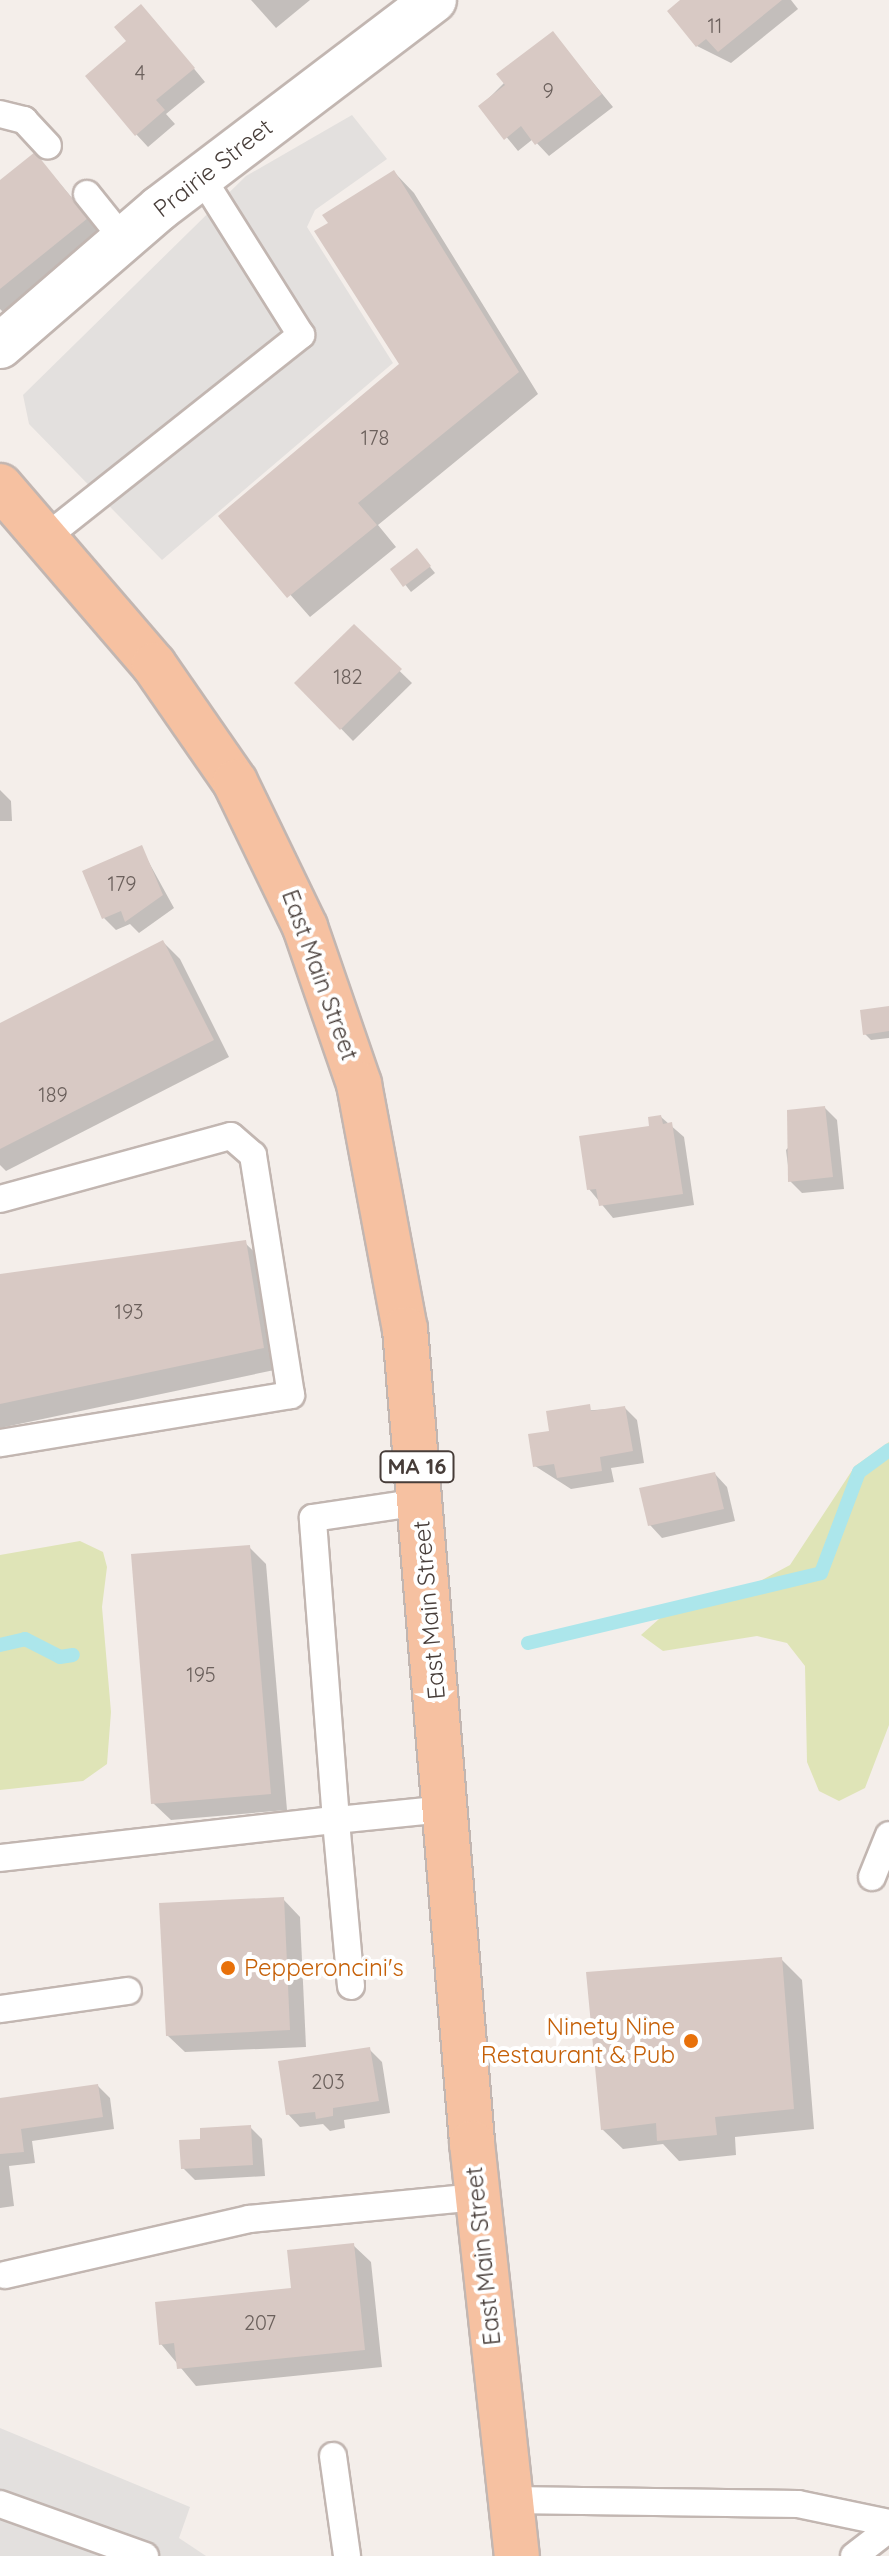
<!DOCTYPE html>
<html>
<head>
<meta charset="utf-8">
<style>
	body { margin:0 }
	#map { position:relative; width:889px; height:2556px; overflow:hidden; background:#f4eeea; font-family:Quicksand,sans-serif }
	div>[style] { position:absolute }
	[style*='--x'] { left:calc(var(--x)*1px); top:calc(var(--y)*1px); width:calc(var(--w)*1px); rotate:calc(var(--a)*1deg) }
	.green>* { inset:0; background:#dfe4b7 }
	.parking>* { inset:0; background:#e3e0de }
	.shadow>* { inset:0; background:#0003 }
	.stream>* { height:14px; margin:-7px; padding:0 7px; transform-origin:7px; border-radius:7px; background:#ace6eb }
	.building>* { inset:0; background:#d8c9c4 }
	.roads { filter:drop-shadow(2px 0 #c2b6b1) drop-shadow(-2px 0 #c2b6b1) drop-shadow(0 2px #c2b6b1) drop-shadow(0 -2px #c2b6b1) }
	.service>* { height:26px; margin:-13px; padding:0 13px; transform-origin:13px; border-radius:13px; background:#fff }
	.minor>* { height:44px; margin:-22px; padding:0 22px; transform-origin:22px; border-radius:22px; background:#fff }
	.primary>* { height:44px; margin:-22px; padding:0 22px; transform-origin:22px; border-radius:22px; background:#f6c1a1 }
	.dots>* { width:22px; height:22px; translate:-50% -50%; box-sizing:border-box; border:4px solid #fff; border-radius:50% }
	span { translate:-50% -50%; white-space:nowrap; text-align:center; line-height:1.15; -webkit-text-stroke:8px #fff; paint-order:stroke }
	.number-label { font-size:20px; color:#6b605c }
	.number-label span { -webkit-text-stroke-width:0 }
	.shield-label span { padding:2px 6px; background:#fff; border:2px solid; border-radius:6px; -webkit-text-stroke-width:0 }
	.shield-label { font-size:22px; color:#473d39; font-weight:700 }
	.street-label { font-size:24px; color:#473d39 }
	.food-label { font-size:24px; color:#c56008 }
	.left { translate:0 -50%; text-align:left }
	.right { translate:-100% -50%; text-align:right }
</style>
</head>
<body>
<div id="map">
	<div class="green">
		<div style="clip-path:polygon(889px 1442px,889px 1725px,865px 1788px,839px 1801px,819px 1791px,807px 1762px,805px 1666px,787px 1643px,757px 1636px,663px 1651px,641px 1635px,668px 1611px,749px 1587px,790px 1565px,855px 1466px)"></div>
		<div style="clip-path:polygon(80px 1541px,103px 1552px,107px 1567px,102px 1607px,111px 1712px,107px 1764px,83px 1781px,0 1790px,0 1555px)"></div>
	</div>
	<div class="parking">
		<div style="clip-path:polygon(352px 115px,387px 159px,315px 210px,307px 227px,393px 363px,162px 560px,29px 424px,23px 395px,246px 176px)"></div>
		<div style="clip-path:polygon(0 2428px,190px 2507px,179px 2538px,206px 2556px,0 2556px)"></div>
	</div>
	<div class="shadow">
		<div style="clip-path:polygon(251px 0,310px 0,276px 28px)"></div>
		<div style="clip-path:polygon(684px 0,791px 0,798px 9px,731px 63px,697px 46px)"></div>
		<div style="clip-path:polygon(153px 19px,205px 82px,166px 114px,175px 124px,148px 147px,136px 134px)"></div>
		<div style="clip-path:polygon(553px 34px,613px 107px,549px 156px,533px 139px,518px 151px,481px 106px)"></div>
		<div style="clip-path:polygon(35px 154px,104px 236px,6px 315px,0 309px,0 182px)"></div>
		<div style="clip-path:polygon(394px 172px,414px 193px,538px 394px,378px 525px,396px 547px,310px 617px,221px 516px,401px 365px)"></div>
		<div style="clip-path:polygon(422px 557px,435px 573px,411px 592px,393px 569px)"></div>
		<div style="clip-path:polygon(354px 627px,412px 683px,353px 741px,297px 683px)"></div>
		<div style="clip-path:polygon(0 790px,11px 801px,12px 821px,0 821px,0 854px)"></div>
		<div style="clip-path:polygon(141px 848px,174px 908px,139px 933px,130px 924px,116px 930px,104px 918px)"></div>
		<div style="clip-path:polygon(163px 942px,180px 959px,229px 1057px,6px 1171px,0 1165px,0 1025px)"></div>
		<div style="clip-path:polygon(889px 1008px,889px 1038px,871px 1040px,865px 1034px)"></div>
		<div style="clip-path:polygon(825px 1108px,837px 1120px,844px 1189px,802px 1193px,790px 1181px,786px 1150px)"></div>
		<div style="clip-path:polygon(661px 1117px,684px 1137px,694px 1205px,613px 1218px,589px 1189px)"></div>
		<div style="clip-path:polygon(245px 1243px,266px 1263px,284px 1368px,0 1428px,0 1278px)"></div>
		<div style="clip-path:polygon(625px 1408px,637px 1420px,644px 1463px,611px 1468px,614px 1482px,571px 1489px,535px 1466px,551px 1432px,548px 1413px)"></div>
		<div style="clip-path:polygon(715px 1474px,727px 1487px,735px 1521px,662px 1538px,650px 1525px)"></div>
		<div style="clip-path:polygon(249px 1547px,266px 1564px,287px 1810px,171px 1820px,153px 1803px)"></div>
		<div style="clip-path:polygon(283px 1899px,300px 1917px,306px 2047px,185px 2052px,167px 2035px)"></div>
		<div style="clip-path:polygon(781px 1959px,802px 1980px,814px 2129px,735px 2137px,736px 2155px,679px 2161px,663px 2144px,623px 2149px,602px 2129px)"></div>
		<div style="clip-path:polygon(369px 2049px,382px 2062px,390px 2113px,344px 2120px,345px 2128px,330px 2131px,323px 2124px,300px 2127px,288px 2114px)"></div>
		<div style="clip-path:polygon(98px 2086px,110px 2098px,114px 2129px,32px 2141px,35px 2163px,9px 2166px,14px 2206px,0 2208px,0 2100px)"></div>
		<div style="clip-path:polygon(250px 2127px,262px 2139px,265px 2176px,195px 2180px,183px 2168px,203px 2140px)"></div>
		<div style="clip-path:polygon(353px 2245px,371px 2262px,382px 2367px,196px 2386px,161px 2344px,293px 2290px)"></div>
	</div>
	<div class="stream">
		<div style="--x:528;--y:1643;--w:301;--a:-13.4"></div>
		<div style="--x:821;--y:1573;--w:108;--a:-69.4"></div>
		<div style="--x:859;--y:1472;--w:37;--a:-36"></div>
		<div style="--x:0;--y:1645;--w:26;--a:-13"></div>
		<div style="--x:25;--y:1639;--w:39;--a:27"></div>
		<div style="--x:60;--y:1657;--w:13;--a:-9"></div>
	</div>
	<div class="building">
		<div style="clip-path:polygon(680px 0,782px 0,718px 52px,706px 39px,696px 47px,667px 11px)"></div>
		<div style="clip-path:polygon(141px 4px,195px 68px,156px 100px,165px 110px,135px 136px,85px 76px,126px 41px,114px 27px)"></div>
		<div style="clip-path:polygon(553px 31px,602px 94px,535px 145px,521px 126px,504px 140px,478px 106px,505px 85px,496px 74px)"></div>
		<div style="clip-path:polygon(35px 152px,88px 218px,0 289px,0 180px)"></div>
		<div style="clip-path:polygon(394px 170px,519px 372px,358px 503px,377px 525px,287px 598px,218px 516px,399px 364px,314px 231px,328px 223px,322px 215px)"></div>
		<div style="clip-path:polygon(417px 548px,431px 566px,403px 587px,390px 569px)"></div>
		<div style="clip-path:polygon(354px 624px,402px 669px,340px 730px,294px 683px)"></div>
		<div style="clip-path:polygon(142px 845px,163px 895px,125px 922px,121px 911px,102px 919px,82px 871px)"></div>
		<div style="clip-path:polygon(163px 940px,214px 1040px,0 1149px,0 1023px)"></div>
		<div style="clip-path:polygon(889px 1006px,889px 1031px,863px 1035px,860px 1010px)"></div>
		<div style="clip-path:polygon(825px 1106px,833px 1177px,788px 1182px,787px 1110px)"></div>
		<div style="clip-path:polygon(661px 1115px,663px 1124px,672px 1122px,683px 1194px,599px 1206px,596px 1189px,587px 1190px,579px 1136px,649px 1126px,648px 1117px)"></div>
		<div style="clip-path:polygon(246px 1240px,264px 1348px,0 1404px,0 1274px)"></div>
		<div style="clip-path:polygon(590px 1404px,591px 1411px,625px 1406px,633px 1451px,600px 1457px,602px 1471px,557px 1478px,554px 1464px,533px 1467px,528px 1434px,549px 1431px,546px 1411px)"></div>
		<div style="clip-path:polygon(715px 1472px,724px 1509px,648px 1526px,639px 1488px)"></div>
		<div style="clip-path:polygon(250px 1545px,271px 1794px,151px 1804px,131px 1554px)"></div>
		<div style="clip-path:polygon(284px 1897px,290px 2030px,166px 2036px,159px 1903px)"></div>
		<div style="clip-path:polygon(782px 1957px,794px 2109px,715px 2117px,717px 2135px,657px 2141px,656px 2123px,601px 2130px,586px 1972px)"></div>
		<div style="clip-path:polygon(370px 2047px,379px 2101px,333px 2108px,333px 2116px,316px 2119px,315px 2112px,286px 2115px,278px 2061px)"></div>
		<div style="clip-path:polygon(98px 2084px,103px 2117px,21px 2129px,24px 2152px,0 2154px,0 2098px)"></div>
		<div style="clip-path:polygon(251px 2125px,253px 2165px,181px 2169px,179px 2140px,200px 2139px,200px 2128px)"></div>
		<div style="clip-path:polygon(354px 2243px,365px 2350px,177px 2369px,174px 2343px,159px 2345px,155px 2302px,291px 2288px,287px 2250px)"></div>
	</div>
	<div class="roads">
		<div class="service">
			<div style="--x:0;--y:114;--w:25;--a:14"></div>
			<div style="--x:24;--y:120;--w:35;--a:47"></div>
			<div style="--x:87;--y:194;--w:58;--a:51.3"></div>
			<div style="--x:45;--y:538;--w:327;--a:-38.4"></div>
			<div style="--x:301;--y:335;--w:188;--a:-122.2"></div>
			<div style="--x:0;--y:1199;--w:239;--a:-15.3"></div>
			<div style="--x:231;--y:1136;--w:29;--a:41"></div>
			<div style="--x:253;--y:1155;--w:243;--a:81"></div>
			<div style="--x:291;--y:1395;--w:295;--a:170.6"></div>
			<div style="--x:0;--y:1858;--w:338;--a:-6.5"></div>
			<div style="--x:336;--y:1820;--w:303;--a:-94.4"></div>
			<div style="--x:313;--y:1518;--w:108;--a:-8.5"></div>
			<div style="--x:872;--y:1877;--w:45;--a:-68"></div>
			<div style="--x:351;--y:1986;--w:167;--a:-95.2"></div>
			<div style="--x:336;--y:1820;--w:110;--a:-5.8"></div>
			<div style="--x:0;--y:2009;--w:129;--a:-8"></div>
			<div style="--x:5;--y:2275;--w:250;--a:-12.9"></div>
			<div style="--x:249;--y:2219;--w:229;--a:-5.5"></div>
			<div style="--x:333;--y:2456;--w:101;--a:82"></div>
			<div style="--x:511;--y:2500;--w:287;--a:0.8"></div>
			<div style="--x:798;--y:2504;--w:93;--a:11.8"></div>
			<div style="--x:0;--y:2504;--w:154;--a:19.7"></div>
			<div style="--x:854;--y:2556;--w:44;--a:-37.6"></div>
		</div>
		<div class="minor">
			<div style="--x:0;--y:346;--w:211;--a:-40.8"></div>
			<div style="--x:160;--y:208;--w:344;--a:-37.2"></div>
		</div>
		<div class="primary">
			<div style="--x:0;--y:486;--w:236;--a:49.3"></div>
			<div style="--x:154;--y:665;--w:142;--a:55.3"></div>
			<div style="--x:235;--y:782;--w:161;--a:64.2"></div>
			<div style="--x:305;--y:927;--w:166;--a:71"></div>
			<div style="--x:359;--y:1084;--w:249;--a:79.4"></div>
			<div style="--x:405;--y:1329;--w:817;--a:85.29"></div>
			<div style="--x:472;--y:2143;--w:415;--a:83.8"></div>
		</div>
	</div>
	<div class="dots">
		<div style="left:228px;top:1968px;background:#e8710a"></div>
		<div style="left:691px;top:2041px;background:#e8710a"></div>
	</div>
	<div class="number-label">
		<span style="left:715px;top:25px">11</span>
		<span style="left:140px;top:72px">4</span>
		<span style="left:548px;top:90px">9</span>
		<span style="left:375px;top:437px">178</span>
		<span style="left:348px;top:676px">182</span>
		<span style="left:122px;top:883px">179</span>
		<span style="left:53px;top:1094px">189</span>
		<span style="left:129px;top:1311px">193</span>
		<span style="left:201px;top:1674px">195</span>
		<span style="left:328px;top:2081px">203</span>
		<span style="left:260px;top:2322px">207</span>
	</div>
	<div class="shield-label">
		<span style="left:417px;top:1467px">MA 16</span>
	</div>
	<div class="street-label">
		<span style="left:213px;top:168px;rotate:-38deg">Prairie Street</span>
		<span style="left:320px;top:975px;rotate:70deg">East Main Street</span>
		<span style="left:429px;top:1610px;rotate:-95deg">East Main Street</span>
		<span style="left:483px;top:2256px;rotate:-96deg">East Main Street</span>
	</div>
	<div class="food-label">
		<span class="left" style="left:244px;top:1968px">Pepperoncini's</span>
		<span class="right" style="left:675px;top:2041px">Ninety Nine<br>Restaurant &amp; Pub</span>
	</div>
</div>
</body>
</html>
